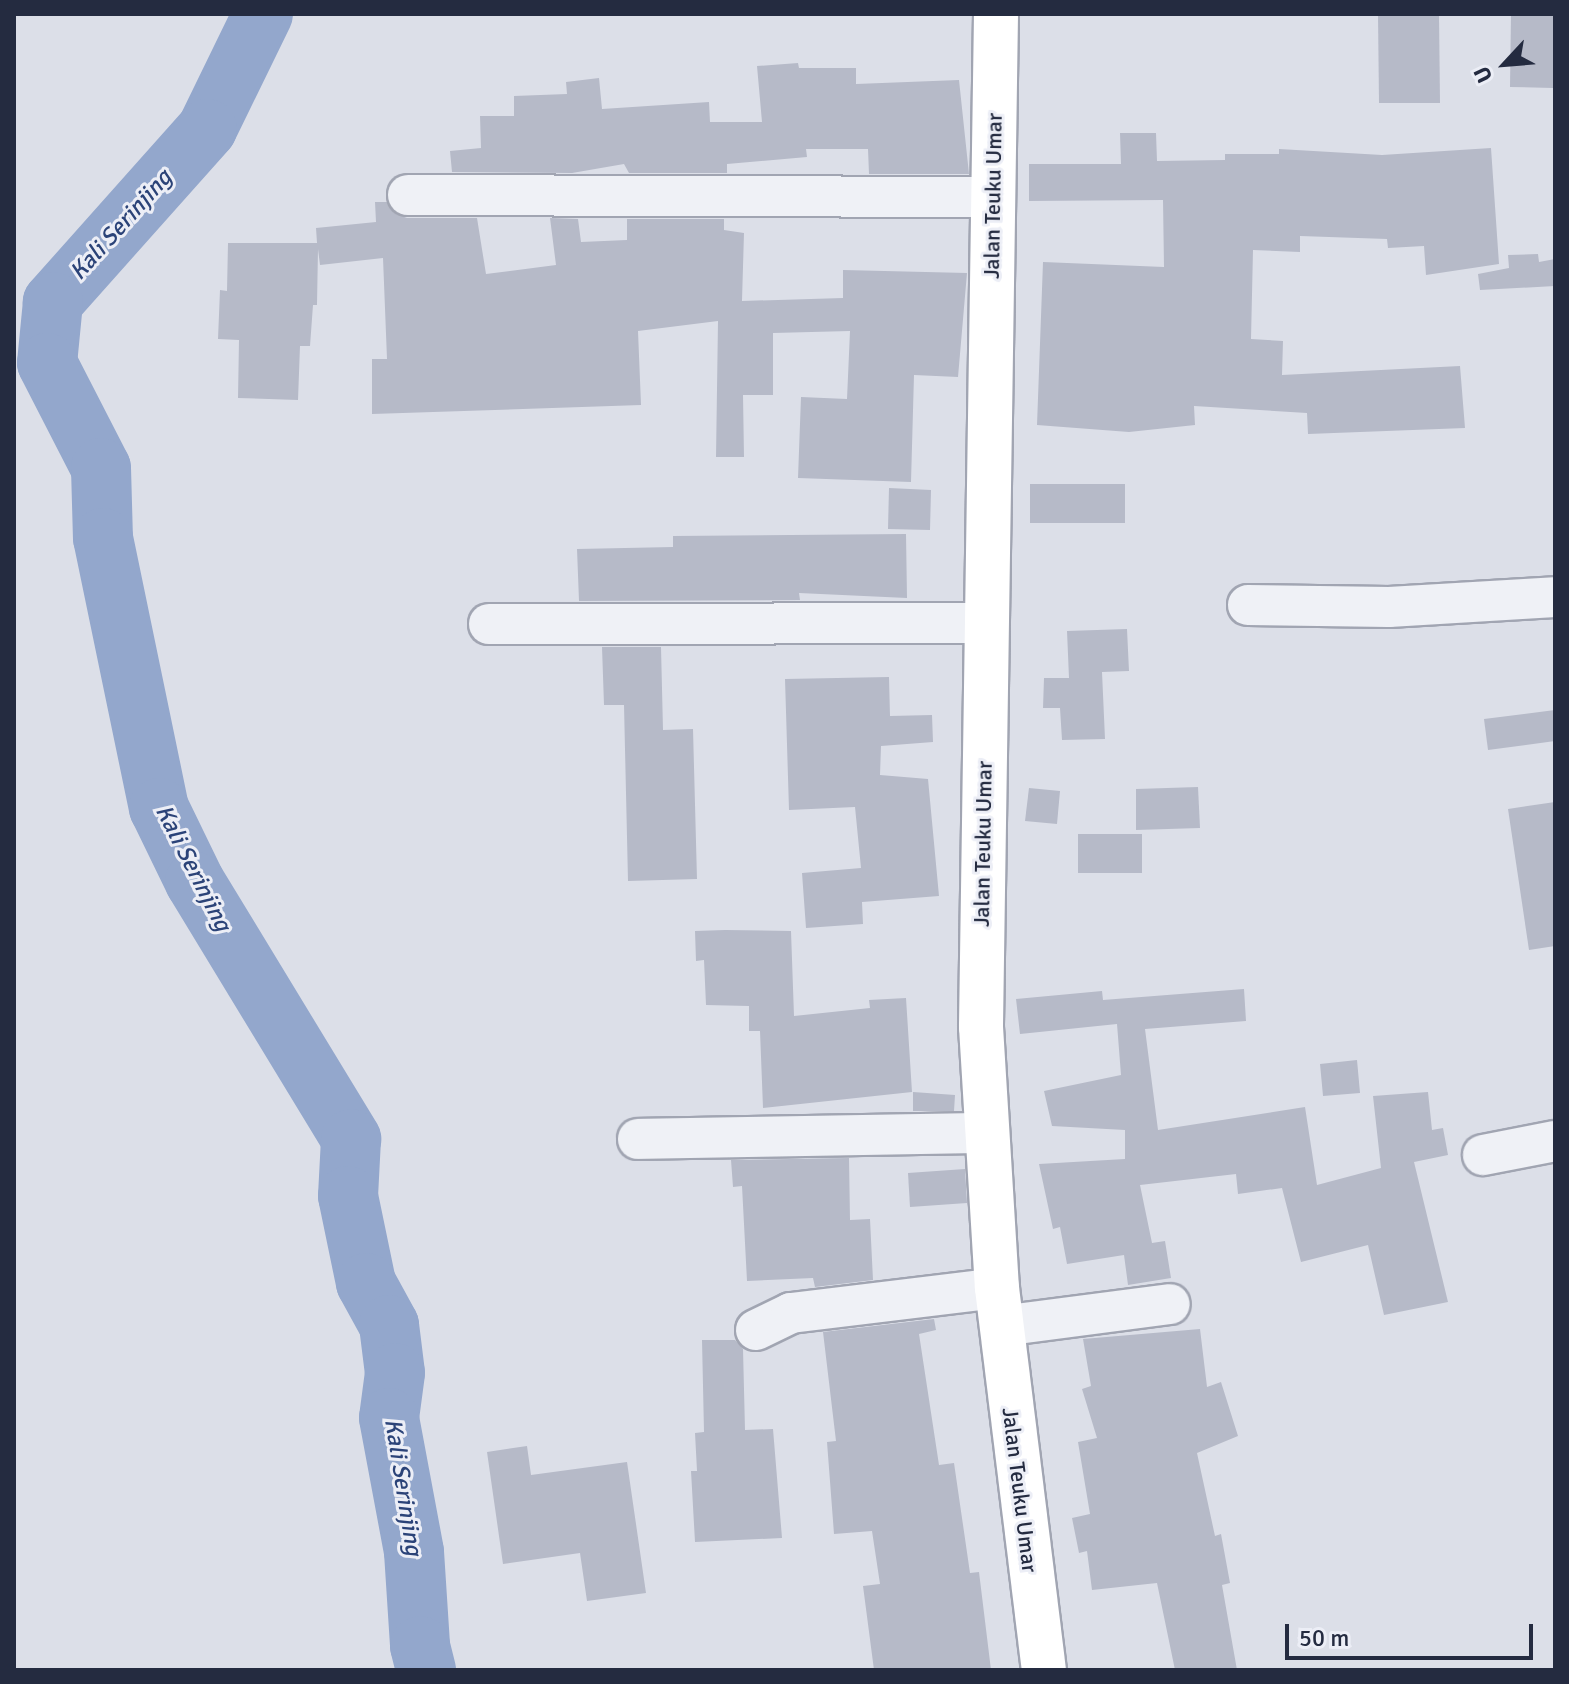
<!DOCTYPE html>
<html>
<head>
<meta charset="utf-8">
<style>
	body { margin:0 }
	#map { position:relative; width:1569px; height:1684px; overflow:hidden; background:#dcdfe8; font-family:Signika,sans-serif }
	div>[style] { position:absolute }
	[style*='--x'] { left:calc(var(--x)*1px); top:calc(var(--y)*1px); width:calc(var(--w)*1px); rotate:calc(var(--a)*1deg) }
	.river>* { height:60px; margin:-30px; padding:0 30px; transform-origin:30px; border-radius:30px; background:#93a7cc }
	.building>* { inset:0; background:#b6bac8 }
	.roads { filter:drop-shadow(2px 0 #a1a5b2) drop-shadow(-2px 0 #a1a5b2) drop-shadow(0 2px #a1a5b2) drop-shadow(0 -2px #a1a5b2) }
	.minor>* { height:40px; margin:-20px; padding:0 20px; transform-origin:20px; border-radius:20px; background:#eff1f6 }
	.secondary>* { height:44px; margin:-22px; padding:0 22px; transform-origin:22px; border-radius:22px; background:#fff }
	span { translate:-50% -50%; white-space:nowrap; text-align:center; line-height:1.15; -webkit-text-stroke:6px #eceef6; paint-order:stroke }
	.street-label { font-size:22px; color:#242b40 }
	.water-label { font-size:24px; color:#2b4378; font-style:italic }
	.frame { position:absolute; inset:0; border:16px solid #242b40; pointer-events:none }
	.north { position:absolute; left:1465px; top:24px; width:80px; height:80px; -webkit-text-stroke:6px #eceef6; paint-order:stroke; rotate:244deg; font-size:22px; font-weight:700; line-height:32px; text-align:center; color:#242b40 }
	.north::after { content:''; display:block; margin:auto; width:28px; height:36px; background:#242b40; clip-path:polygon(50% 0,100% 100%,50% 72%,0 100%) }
	.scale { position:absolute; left:1285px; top:1624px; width:248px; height:36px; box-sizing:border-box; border:4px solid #242b40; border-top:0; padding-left:10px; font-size:24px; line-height:28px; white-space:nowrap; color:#242b40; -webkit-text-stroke:6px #eceef6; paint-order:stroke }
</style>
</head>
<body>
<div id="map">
	<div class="river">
		<div style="--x:263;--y:14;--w:128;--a:116"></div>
		<div style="--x:207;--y:129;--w:232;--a:131.7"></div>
		<div style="--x:53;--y:302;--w:61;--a:95.6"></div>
		<div style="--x:47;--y:363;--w:118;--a:62.8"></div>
		<div style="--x:101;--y:468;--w:70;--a:88.4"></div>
		<div style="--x:103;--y:538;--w:276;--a:78.3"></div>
		<div style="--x:159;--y:808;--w:82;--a:64.1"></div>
		<div style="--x:195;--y:882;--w:301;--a:58.7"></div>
		<div style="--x:351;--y:1139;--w:57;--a:93"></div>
		<div style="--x:348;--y:1196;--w:89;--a:78.3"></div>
		<div style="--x:366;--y:1283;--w:48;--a:61.3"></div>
		<div style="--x:389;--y:1325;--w:48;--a:82.9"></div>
		<div style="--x:395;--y:1373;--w:45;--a:97.6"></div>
		<div style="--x:389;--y:1418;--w:136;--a:79.4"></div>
		<div style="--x:414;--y:1552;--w:94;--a:86.3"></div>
		<div style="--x:420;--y:1646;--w:25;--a:76"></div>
	</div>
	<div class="building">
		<div style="clip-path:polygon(1378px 14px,1439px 14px,1440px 103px,1379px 103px)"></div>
		<div style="clip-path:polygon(1511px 14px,1554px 14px,1553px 88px,1510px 87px)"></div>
		<div style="clip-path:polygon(798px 63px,799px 68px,856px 68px,856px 84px,959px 80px,969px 174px,869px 174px,868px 149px,806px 149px,807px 157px,727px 164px,727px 173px,629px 173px,624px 164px,572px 173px,452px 172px,450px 151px,481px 148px,480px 116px,514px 116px,514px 96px,567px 94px,566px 82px,599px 78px,602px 109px,709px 102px,710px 122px,762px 122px,757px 66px)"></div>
		<div style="clip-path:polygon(1120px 133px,1156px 133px,1157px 161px,1225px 160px,1225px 154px,1279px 154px,1279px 149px,1382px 155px,1491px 148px,1499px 264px,1426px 275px,1424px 246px,1388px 248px,1387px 239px,1300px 236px,1300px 252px,1253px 250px,1251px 339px,1283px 341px,1282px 375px,1460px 366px,1465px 428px,1308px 434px,1307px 413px,1194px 406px,1195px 425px,1129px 432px,1037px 425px,1043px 262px,1164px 267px,1163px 200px,1029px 201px,1029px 164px,1121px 164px)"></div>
		<div style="clip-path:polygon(375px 202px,387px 202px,396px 214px,407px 218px,477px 218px,486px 274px,556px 265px,550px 218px,578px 219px,581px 242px,627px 240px,627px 219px,724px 219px,724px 230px,744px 233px,742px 301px,843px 298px,843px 270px,967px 273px,958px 377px,914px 375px,911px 482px,798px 478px,801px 397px,847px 399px,850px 331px,773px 333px,773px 395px,743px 395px,744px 457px,716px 457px,718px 321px,638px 331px,641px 405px,372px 414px,372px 359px,387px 359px,383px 258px,320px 265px,318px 249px,317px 305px,313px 305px,310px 346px,300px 346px,298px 400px,238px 398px,239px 340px,218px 339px,220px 290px,227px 291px,228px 243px,317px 243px,316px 228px,376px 222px)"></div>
		<div style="clip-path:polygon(1538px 254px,1539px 262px,1555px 259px,1555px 286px,1480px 290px,1478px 274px,1509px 268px,1508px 255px)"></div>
		<div style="clip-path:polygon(1030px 484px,1125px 484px,1125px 523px,1030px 523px)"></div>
		<div style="clip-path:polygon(889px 488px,931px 490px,930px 530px,888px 529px)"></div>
		<div style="clip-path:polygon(906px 534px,907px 598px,799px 593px,800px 600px,579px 601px,577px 549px,673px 547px,673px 536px)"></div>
		<div style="clip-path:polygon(1127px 629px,1129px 671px,1102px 672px,1105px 739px,1062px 740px,1060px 708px,1043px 708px,1044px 678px,1069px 678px,1067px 631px)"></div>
		<div style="clip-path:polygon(602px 647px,661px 647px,663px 730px,693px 729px,697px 879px,628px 881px,624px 705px,604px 705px)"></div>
		<div style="clip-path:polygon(889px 677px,890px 716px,932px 715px,933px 742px,881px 746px,880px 775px,928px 779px,939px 896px,862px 902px,863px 924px,806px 928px,802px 873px,861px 868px,855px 807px,789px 810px,785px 679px)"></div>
		<div style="clip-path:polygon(1555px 710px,1555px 741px,1488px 750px,1484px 719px)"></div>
		<div style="clip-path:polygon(1198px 787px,1200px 828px,1136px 830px,1136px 789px)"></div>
		<div style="clip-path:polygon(1029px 788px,1060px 791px,1057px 824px,1025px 821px)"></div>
		<div style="clip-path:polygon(1555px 802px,1555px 946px,1529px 950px,1508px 809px)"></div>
		<div style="clip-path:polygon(1078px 834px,1142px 834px,1142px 873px,1078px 873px)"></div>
		<div style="clip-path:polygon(725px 930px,791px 931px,794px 1016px,870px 1008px,869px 1000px,906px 998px,912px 1092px,763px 1108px,760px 1031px,749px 1031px,749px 1006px,706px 1005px,704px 960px,696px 961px,695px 931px)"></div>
		<div style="clip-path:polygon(1244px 989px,1246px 1021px,1145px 1029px,1158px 1130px,1305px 1107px,1317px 1185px,1381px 1168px,1373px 1096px,1428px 1092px,1432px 1130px,1443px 1128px,1448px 1155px,1414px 1162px,1448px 1302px,1384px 1315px,1368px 1245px,1301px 1262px,1282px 1188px,1238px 1194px,1236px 1174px,1140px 1185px,1152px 1243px,1165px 1241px,1171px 1278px,1128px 1285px,1124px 1255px,1067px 1264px,1060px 1227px,1053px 1229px,1039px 1164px,1125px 1159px,1125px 1130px,1052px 1126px,1044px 1091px,1121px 1075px,1117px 1024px,1020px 1034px,1016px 999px,1102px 991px,1103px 1000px)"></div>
		<div style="clip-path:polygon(1357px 1060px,1360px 1093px,1323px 1096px,1320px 1064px)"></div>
		<div style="clip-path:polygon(913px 1092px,955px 1095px,954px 1111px,913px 1111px)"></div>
		<div style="clip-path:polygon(849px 1158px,850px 1220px,870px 1219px,873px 1280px,815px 1287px,813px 1278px,747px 1281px,742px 1186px,733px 1187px,731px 1160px)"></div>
		<div style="clip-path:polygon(965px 1169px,967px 1203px,910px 1207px,908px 1173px)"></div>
		<div style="clip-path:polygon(934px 1319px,936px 1330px,919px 1334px,939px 1465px,954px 1463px,970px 1573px,979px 1572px,991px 1670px,874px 1670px,863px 1586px,880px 1584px,872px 1531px,834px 1534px,827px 1442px,836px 1441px,823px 1332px)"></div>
		<div style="clip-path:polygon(1200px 1329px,1207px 1387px,1221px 1382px,1238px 1436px,1197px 1453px,1215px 1536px,1221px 1534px,1230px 1583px,1222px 1585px,1237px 1670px,1175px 1670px,1157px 1583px,1092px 1590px,1087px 1551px,1079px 1553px,1072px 1518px,1090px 1514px,1078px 1442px,1097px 1438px,1082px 1389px,1091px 1386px,1083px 1339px)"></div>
		<div style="clip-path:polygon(702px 1340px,735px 1340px,743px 1349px,745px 1430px,773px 1429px,782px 1538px,695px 1542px,691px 1471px,697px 1471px,695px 1433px,704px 1432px)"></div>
		<div style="clip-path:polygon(527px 1446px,531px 1475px,627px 1462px,646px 1593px,587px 1601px,580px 1553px,503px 1564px,487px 1452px)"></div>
	</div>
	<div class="roads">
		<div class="minor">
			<div style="--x:408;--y:195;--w:585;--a:0.2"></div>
			<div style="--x:1248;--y:605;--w:141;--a:0.8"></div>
			<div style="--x:1389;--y:607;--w:166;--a:-3.4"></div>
			<div style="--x:489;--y:624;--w:497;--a:-0.1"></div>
			<div style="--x:638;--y:1139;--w:349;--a:-1"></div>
			<div style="--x:1483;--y:1155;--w:73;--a:-11"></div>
			<div style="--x:1001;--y:1326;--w:170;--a:-7.4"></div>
			<div style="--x:756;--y:1330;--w:39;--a:-26"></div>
			<div style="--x:791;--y:1313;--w:208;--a:-6.9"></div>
		</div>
		<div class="secondary">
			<div style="--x:996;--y:14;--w:1013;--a:90.85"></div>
			<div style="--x:981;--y:1027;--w:261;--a:86.5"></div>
			<div style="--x:997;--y:1288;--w:385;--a:83"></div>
		</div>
	</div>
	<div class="street-label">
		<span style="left:993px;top:196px;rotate:-89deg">Jalan Teuku Umar</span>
		<span style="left:983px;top:844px;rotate:-89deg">Jalan Teuku Umar</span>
		<span style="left:1020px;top:1490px;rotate:83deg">Jalan Teuku Umar</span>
	</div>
	<div class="water-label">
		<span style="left:121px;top:225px;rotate:-48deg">Kali Serinjing</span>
		<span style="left:193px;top:868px;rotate:63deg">Kali Serinjing</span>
		<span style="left:403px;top:1487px;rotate:81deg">Kali Serinjing</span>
	</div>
	<div class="frame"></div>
	<div class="north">U</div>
	<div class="scale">50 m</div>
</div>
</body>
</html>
